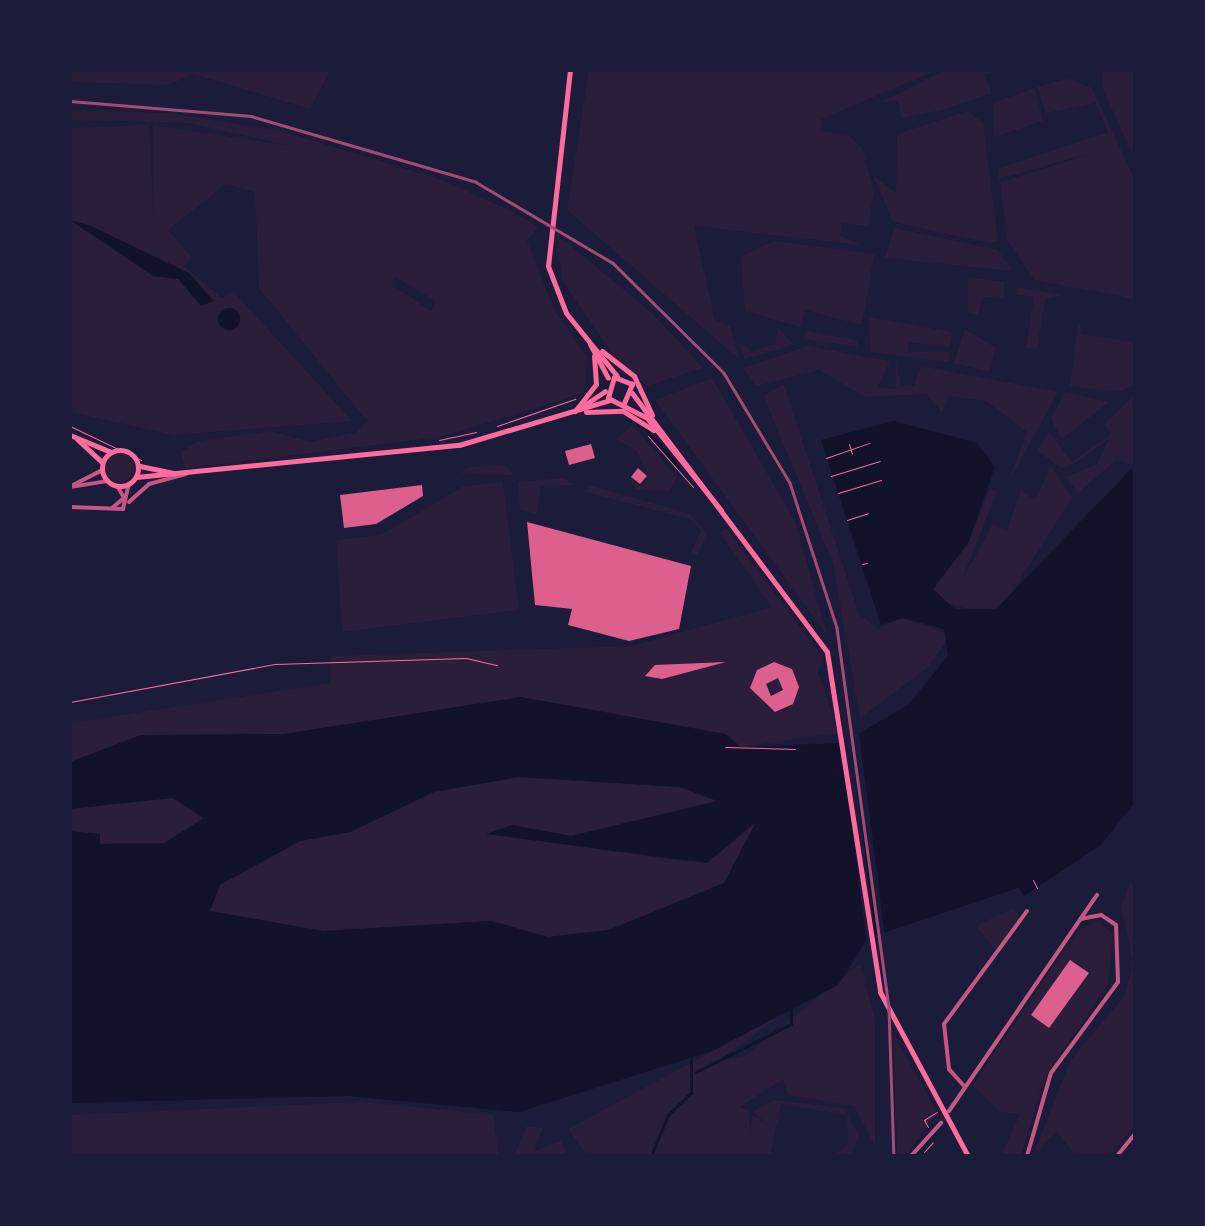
<!DOCTYPE html>
<html>
<head>
<meta charset="utf-8">
<style>
	body { margin:0 }
	#map { position:relative; width:1205px; height:1226px; overflow:hidden; background:#1b1b3a; font-family:"Zilla Slab",serif }
	div>[style] { position:absolute }
	[style*='--x'] { left:calc(var(--x)*1px); top:calc(var(--y)*1px); width:calc(var(--w)*1px); rotate:calc(var(--a)*1deg) }
	.green>* { inset:0; background:#2a1e3b }
	.round { border-radius:50% }
	.water>* { inset:0; background:#12122b }
	.pier>* { inset:0; background:#1b1b3a }
	.stream>* { height:2.5px; margin:-1.25px; padding:0 1.25px; transform-origin:1.25px; border-radius:1.25px; background:#12122b }
	.building>* { inset:0; background:#dd5f8e }
	.path>* { height:1px; margin:-0.5px; padding:0 0.5px; transform-origin:0.5px; border-radius:0.5px; background:#ff6b9d }
	.minor>* { height:4px; margin:-2px; padding:0 2px; transform-origin:2px; border-radius:2px; background:#c65784 }
	.tertiary>* { height:4px; margin:-2px; padding:0 2px; transform-origin:2px; border-radius:2px; background:#c65784 }
	.secondary>* { height:5px; margin:-2.5px; padding:0 2.5px; transform-origin:2.5px; border-radius:2.5px; background:#ff6b9d }
	.secondary>.ring { margin:-2.5px; padding:0; box-sizing:content-box; background:none; border:5px solid #ff6b9d; border-radius:50% }
	.primary>* { height:5px; margin:-2.5px; padding:0 2.5px; transform-origin:2.5px; border-radius:2.5px; background:#ff6b9d }
	.rail>* { height:2.5px; margin:-1.25px; padding:0 1.25px; transform-origin:1.25px; border-radius:1.25px; background:#a44b75 }
	span { translate:-50% -50%; white-space:nowrap; text-align:center; line-height:1.15; -webkit-text-stroke:10px #1b1b3a; paint-order:stroke }
	.frame { position:absolute; inset:0; border:72px solid #1b1b3a; pointer-events:none }
</style>
</head>
<body>
<div id="map">
	<div class="green">
		<div style="clip-path:polygon(70px 70px,330px 70px,310px 109px,194px 74px,168px 85px,70px 82px)"></div>
		<div style="clip-path:polygon(589px 70px,937px 70px,822px 119px,820px 131px,848px 135px,862px 148px,874px 191px,868px 226px,842px 223px,840px 236px,862px 245px,694px 226px,715px 320px,730px 326px,739px 359px,567px 210px)"></div>
		<div style="clip-path:polygon(945px 70px,999px 70px,985px 75px,992px 93px,942px 110px,901px 118px,898px 101px,881px 102px)"></div>
		<div style="clip-path:polygon(1102px 70px,1135px 70px,1135px 160px,1102px 87px)"></div>
		<div style="clip-path:polygon(1068px 78px,1092px 88px,1135px 180px,1135px 299px,1034px 280px,1007px 239px,1000px 183px,1094px 152px,999px 179px,998px 169px,1108px 132px,1096px 103px,1046px 113px,1037px 87px)"></div>
		<div style="clip-path:polygon(1035px 88px,1043px 121px,994px 137px,993px 103px)"></div>
		<div style="clip-path:polygon(evenodd,70px 110px,168px 113px,281px 131px,442px 180px,511px 211px,538px 227px,527px 241px,555px 311px,587px 358px,584px 393px,441px 437px,185px 468px,181px 452px,199px 441px,270px 431px,310px 442px,357px 432px,367px 421px,259px 288px,255px 192px,226px 184px,168px 230px,192px 258px,184px 266px,222px 298px,233px 291px,352px 421px,174px 435px,70px 412px,70px 128px,149px 125px,154px 220px,153px 125px,297px 147px,187px 123px,70px 120px,70px 110px,395px 277px,436px 301px,431px 311px,394px 286px,395px 277px)"></div>
		<div style="clip-path:polygon(968px 111px,983px 123px,998px 240px,990px 243px,893px 222px,873px 175px,896px 193px,897px 134px)"></div>
		<div style="clip-path:polygon(894px 228px,998px 250px,1013px 271px,885px 258px)"></div>
		<div style="clip-path:polygon(556px 234px,651px 312px,703px 368px,647px 386px,615px 358px,562px 280px)"></div>
		<div style="clip-path:polygon(773px 241px,874px 254px,862px 325px,805px 310px,800px 327px,745px 311px,741px 257px)"></div>
		<div style="clip-path:polygon(968px 277px,1005px 282px,1003px 298px,982px 297px,978px 315px,968px 313px)"></div>
		<div style="clip-path:polygon(1017px 287px,1062px 295px,1045px 299px,1037px 349px,1026px 348px,1034px 297px,1016px 295px)"></div>
		<div style="clip-path:polygon(869px 317px,953px 332px,950px 347px,908px 342px,908px 352px,950px 352px,949px 362px,870px 352px)"></div>
		<div style="clip-path:polygon(1079px 318px,1081px 334px,1135px 342px,1135px 385px,1118px 392px,1070px 386px)"></div>
		<div style="clip-path:polygon(809px 319px,807px 331px,857px 340px,857px 347px,804px 339px)"></div>
		<div style="clip-path:polygon(778px 327px,794px 345px,744px 359px,740px 342px,751px 351px,775px 344px)"></div>
		<div style="clip-path:polygon(965px 329px,996px 348px,990px 372px,954px 363px)"></div>
		<div style="clip-path:polygon(807px 346px,890px 361px,878px 387px,896px 389px,896px 362px,901px 385px,914px 386px,921px 366px,1058px 392px,1008px 483px,1027px 432px,986px 401px,949px 396px,942px 412px,926px 394px,865px 397px,819px 370px,756px 386px,743px 368px)"></div>
		<div style="clip-path:polygon(712px 378px,795px 521px,827px 635px,655px 400px)"></div>
		<div style="clip-path:polygon(784px 385px,859px 614px,878px 629px,902px 618px,951px 635px,928px 667px,860px 718px,833px 563px,763px 395px)"></div>
		<div style="clip-path:polygon(1065px 392px,1109px 402px,1062px 439px,1051px 419px)"></div>
		<div style="clip-path:polygon(1135px 395px,1135px 465px,1116px 460px,1078px 493px,1066px 477px,1097px 464px,1109px 439px,1070px 466px,1061px 468px,1038px 451px,1042px 442px,1049px 432px,1072px 462px,1111px 434px,1104px 424px)"></div>
		<div style="clip-path:polygon(633px 425px,677px 478px,669px 491px,636px 490px,629px 478px,642px 487px,648px 476px,637px 451px,616px 439px)"></div>
		<div class="round" style="left:106px;top:454px;width:28px;height:28px"></div>
		<div style="clip-path:polygon(504px 464px,514px 475px,462px 474px,466px 468px)"></div>
		<div style="clip-path:polygon(1051px 466px,1072px 498px,1006px 601px,982px 614px,943px 601px,933px 589px,968px 543px,990px 489px,997px 492px,961px 582px,993px 524px,1007px 531px,1021px 490px,1035px 500px)"></div>
		<div style="clip-path:polygon(563px 478px,574px 485px,541px 486px,537px 514px,520px 510px,518px 482px)"></div>
		<div style="clip-path:polygon(503px 482px,519px 610px,342px 632px,336px 540px,381px 535px,464px 486px)"></div>
		<div style="clip-path:polygon(589px 485px,688px 513px,707px 533px,698px 555px,690px 554px,701px 530px,693px 520px,586px 492px)"></div>
		<div style="clip-path:polygon(727px 529px,823px 658px,818px 672px,838px 733px,741px 747px,725px 734px,521px 697px,284px 734px,141px 735px,70px 762px,70px 723px,330px 683px,331px 656px,632px 646px,772px 607px,719px 532px)"></div>
		<div style="clip-path:polygon(518px 777px,680px 787px,719px 801px,571px 836px,512px 825px,502px 835px,688px 862px,757px 820px,724px 883px,608px 930px,548px 937px,491px 921px,323px 931px,210px 911px,220px 884px,300px 841px,350px 832px,434px 792px)"></div>
		<div style="clip-path:polygon(116px 797px,173px 798px,204px 819px,164px 843px,99px 844px,70px 831px,70px 809px)"></div>
		<div style="clip-path:polygon(1130px 882px,1135px 885px,1135px 1126px,1109px 1156px,1075px 1156px,1057px 1131px,1033px 1156px,1070px 1061px,1124px 997px,1133px 962px,1121px 907px)"></div>
		<div style="clip-path:polygon(1013px 908px,1022px 921px,995px 950px,976px 926px)"></div>
		<div style="clip-path:polygon(1098px 921px,1113px 934px,1108px 985px,1045px 1076px,1021px 1156px,1001px 1156px,1020px 1114px,1000px 1112px,973px 1085px,1078px 930px)"></div>
		<div style="clip-path:polygon(860px 964px,875px 1020px,875px 1146px,854px 1106px,788px 1095px,783px 1079px,740px 1107px,749px 1110px,750px 1133px,753px 1114px,769px 1127px,753px 1111px,775px 1100px,843px 1108px,859px 1135px,851px 1156px,836px 1154px,848px 1145px,847px 1115px,781px 1104px,770px 1156px,587px 1156px,568px 1129px,784px 1013px,718px 1061px,745px 1056px)"></div>
		<div style="clip-path:polygon(894px 1035px,937px 1112px,906px 1156px,897px 1156px)"></div>
		<div style="clip-path:polygon(363px 1102px,493px 1115px,499px 1156px,70px 1156px,70px 1115px)"></div>
		<div style="clip-path:polygon(527px 1126px,543px 1128px,534px 1151px,561px 1141px,568px 1156px,514px 1156px)"></div>
	</div>
	<div class="water">
		<div style="clip-path:polygon(70px 220px,91px 226px,189px 273px,214px 301px,201px 306px,178px 279px,153px 276px)"></div>
		<div class="round" style="left:218px;top:308px;width:22px;height:22px"></div>
		<div style="clip-path:polygon(evenodd,894px 421px,977px 443px,995px 467px,968px 543px,933px 589px,955px 609px,996px 609px,1135px 465px,1135px 802px,1101px 845px,1024px 896px,1018px 888px,868px 938px,838px 985px,712px 1051px,519px 1112px,348px 1096px,70px 1103px,70px 831px,100px 834px,100px 844px,164px 843px,204px 818px,173px 798px,70px 809px,70px 762px,141px 735px,284px 734px,521px 697px,725px 734px,741px 747px,843px 743px,908px 705px,948px 656px,944px 629px,903px 618px,881px 625px,821px 440px,894px 421px,518px 777px,680px 787px,717px 801px,571px 836px,512px 825px,486px 834px,707px 863px,756px 822px,724px 883px,609px 930px,548px 937px,491px 921px,323px 931px,210px 911px,220px 885px,300px 841px,350px 832px,434px 792px,518px 777px)"></div>
	</div>
	<div class="pier">
		<div style="clip-path:polygon(859px 731px,885px 936px,878px 939px,852px 734px)"></div>
		<div style="clip-path:polygon(850px 734px,876px 940px,867px 945px,841px 738px)"></div>
	</div>
	<div class="stream">
		<div style="--x:644;--y:426;--w:53;--a:50.3"></div>
		<div style="--x:696;--y:1072;--w:106;--a:-26.8"></div>
		<div style="--x:791;--y:1024;--w:14;--a:-90"></div>
		<div style="--x:651;--y:1156;--w:44;--a:-67.5"></div>
		<div style="--x:668;--y:1115;--w:32;--a:-44"></div>
		<div style="--x:691;--y:1093;--w:35;--a:-90"></div>
	</div>
	<div class="building">
		<div style="clip-path:polygon(591px 444px,595px 458px,569px 465px,565px 451px)"></div>
		<div style="clip-path:polygon(638px 468px,647px 476px,640px 484px,631px 477px)"></div>
		<div style="clip-path:polygon(422px 485px,423px 496px,376px 524px,344px 528px,340px 495px)"></div>
		<div style="clip-path:polygon(527px 522px,691px 566px,679px 629px,629px 641px,568px 625px,572px 609px,535px 605px)"></div>
		<div style="clip-path:polygon(726px 662px,662px 679px,645px 676px,655px 665px)"></div>
		<div style="clip-path:polygon(evenodd,774px 662px,792px 669px,799px 687px,793px 704px,775px 712px,750px 688px,757px 670px,774px 662px,778px 678px,783px 690px,771px 696px,766px 684px,778px 678px)"></div>
		<div style="clip-path:polygon(1070px 960px,1089px 973px,1049px 1028px,1031px 1015px)"></div>
	</div>
	<div class="path">
		<div style="--x:70;--y:426;--w:79;--a:25.6"></div>
		<div style="--x:497;--y:426;--w:83;--a:-19.1"></div>
		<div style="--x:648;--y:436;--w:68;--a:48.6"></div>
		<div style="--x:439;--y:440;--w:38;--a:-12"></div>
		<div style="--x:849;--y:444;--w:10;--a:73"></div>
		<div style="--x:826;--y:458;--w:46;--a:-19.2"></div>
		<div style="--x:831;--y:476;--w:51;--a:-17"></div>
		<div style="--x:838;--y:493;--w:45;--a:-16.8"></div>
		<div style="--x:847;--y:520;--w:22;--a:-18"></div>
		<div style="--x:862;--y:564;--w:5;--a:-11"></div>
		<div style="--x:70;--y:702;--w:208;--a:-10.5"></div>
		<div style="--x:275;--y:664;--w:191;--a:-1.8"></div>
		<div style="--x:466;--y:658;--w:32;--a:13"></div>
		<div style="--x:725;--y:747;--w:70;--a:1.6"></div>
		<div style="--x:1033;--y:880;--w:9;--a:63"></div>
		<div style="--x:928;--y:1127;--w:8;--a:-120"></div>
		<div style="--x:924;--y:1120;--w:15;--a:-32"></div>
		<div style="--x:924;--y:1152;--w:13;--a:-48"></div>
	</div>
	<div class="minor">
		<div style="--x:129;--y:502;--w:27;--a:-42"></div>
		<div style="--x:149;--y:484;--w:38;--a:-15"></div>
		<div style="--x:70;--y:507;--w:53;--a:2.2"></div>
		<div style="--x:123;--y:509;--w:26;--a:-77"></div>
		<div style="--x:112;--y:508;--w:16;--a:-40"></div>
		<div style="--x:124;--y:498;--w:13;--a:-119"></div>
		<div style="--x:965;--y:1087;--w:24;--a:-132"></div>
		<div style="--x:949;--y:1069;--w:45;--a:-96.3"></div>
		<div style="--x:944;--y:1024;--w:140;--a:-53.7"></div>
		<div style="--x:949;--y:1111;--w:262;--a:-55.6"></div>
		<div style="--x:911;--y:1156;--w:45;--a:-47.7"></div>
		<div style="--x:1027;--y:1156;--w:86;--a:-73.9"></div>
		<div style="--x:1051;--y:1073;--w:113;--a:-53.6"></div>
		<div style="--x:1118;--y:982;--w:57;--a:-92"></div>
		<div style="--x:1116;--y:925;--w:18;--a:-146"></div>
		<div style="--x:1101;--y:915;--w:21;--a:169"></div>
	</div>
	<div class="tertiary">
		<div style="--x:71;--y:486;--w:35;--a:-27"></div>
		<div style="--x:70;--y:487;--w:36;--a:-9"></div>
		<div style="--x:1117;--y:1156;--w:28;--a:-51"></div>
	</div>
	<div class="secondary">
		<div style="--x:580;--y:408;--w:30;--a:-34"></div>
		<div style="--x:575;--y:411;--w:34;--a:-52"></div>
		<div style="--x:596;--y:384;--w:28;--a:-94"></div>
		<div style="--x:586;--y:412;--w:37;--a:-2"></div>
		<div style="--x:623;--y:411;--w:36;--a:32"></div>
		<div style="--x:70;--y:435;--w:44;--a:22.5"></div>
		<div style="--x:77;--y:439;--w:34;--a:43"></div>
		<div class="ring" style="left:102px;top:450px;width:31px;height:31px"></div>
		<div style="--x:140;--y:466;--w:34;--a:12"></div>
		<div style="--x:136;--y:477;--w:325;--a:-5.7"></div>
		<div style="--x:459;--y:445;--w:158;--a:-16.6"></div>
	</div>
	<div class="primary">
		<div style="--x:570;--y:70;--w:197;--a:96.4"></div>
		<div style="--x:548;--y:266;--w:50;--a:69"></div>
		<div style="--x:566;--y:313;--w:81;--a:51"></div>
		<div style="--x:590;--y:344;--w:38;--a:62"></div>
		<div style="--x:602;--y:351;--w:41;--a:38"></div>
		<div style="--x:634;--y:376;--w:43;--a:65.2"></div>
		<div style="--x:632;--y:393;--w:324;--a:53"></div>
		<div style="--x:827;--y:652;--w:344;--a:81.1"></div>
		<div style="--x:880;--y:992;--w:186;--a:61.8"></div>
		<div style="--x:624;--y:403;--w:21;--a:-67"></div>
		<div style="--x:632;--y:384;--w:19;--a:-159"></div>
		<div style="--x:614;--y:377;--w:22;--a:106"></div>
		<div style="--x:608;--y:398;--w:44;--a:27.1"></div>
		<div style="--x:647;--y:418;--w:118;--a:51.2"></div>
	</div>
	<div class="rail">
		<div style="--x:70;--y:101;--w:182;--a:4.7"></div>
		<div style="--x:251;--y:116;--w:234;--a:16.3"></div>
		<div style="--x:476;--y:182;--w:159;--a:30.6"></div>
		<div style="--x:613;--y:263;--w:156;--a:44.7"></div>
		<div style="--x:724;--y:373;--w:128;--a:59"></div>
		<div style="--x:790;--y:483;--w:152;--a:72"></div>
		<div style="--x:837;--y:628;--w:385;--a:82.2"></div>
		<div style="--x:889;--y:1009;--w:147;--a:88.1"></div>
	</div>
	<div class="frame"></div>
</div>
</body>
</html>
